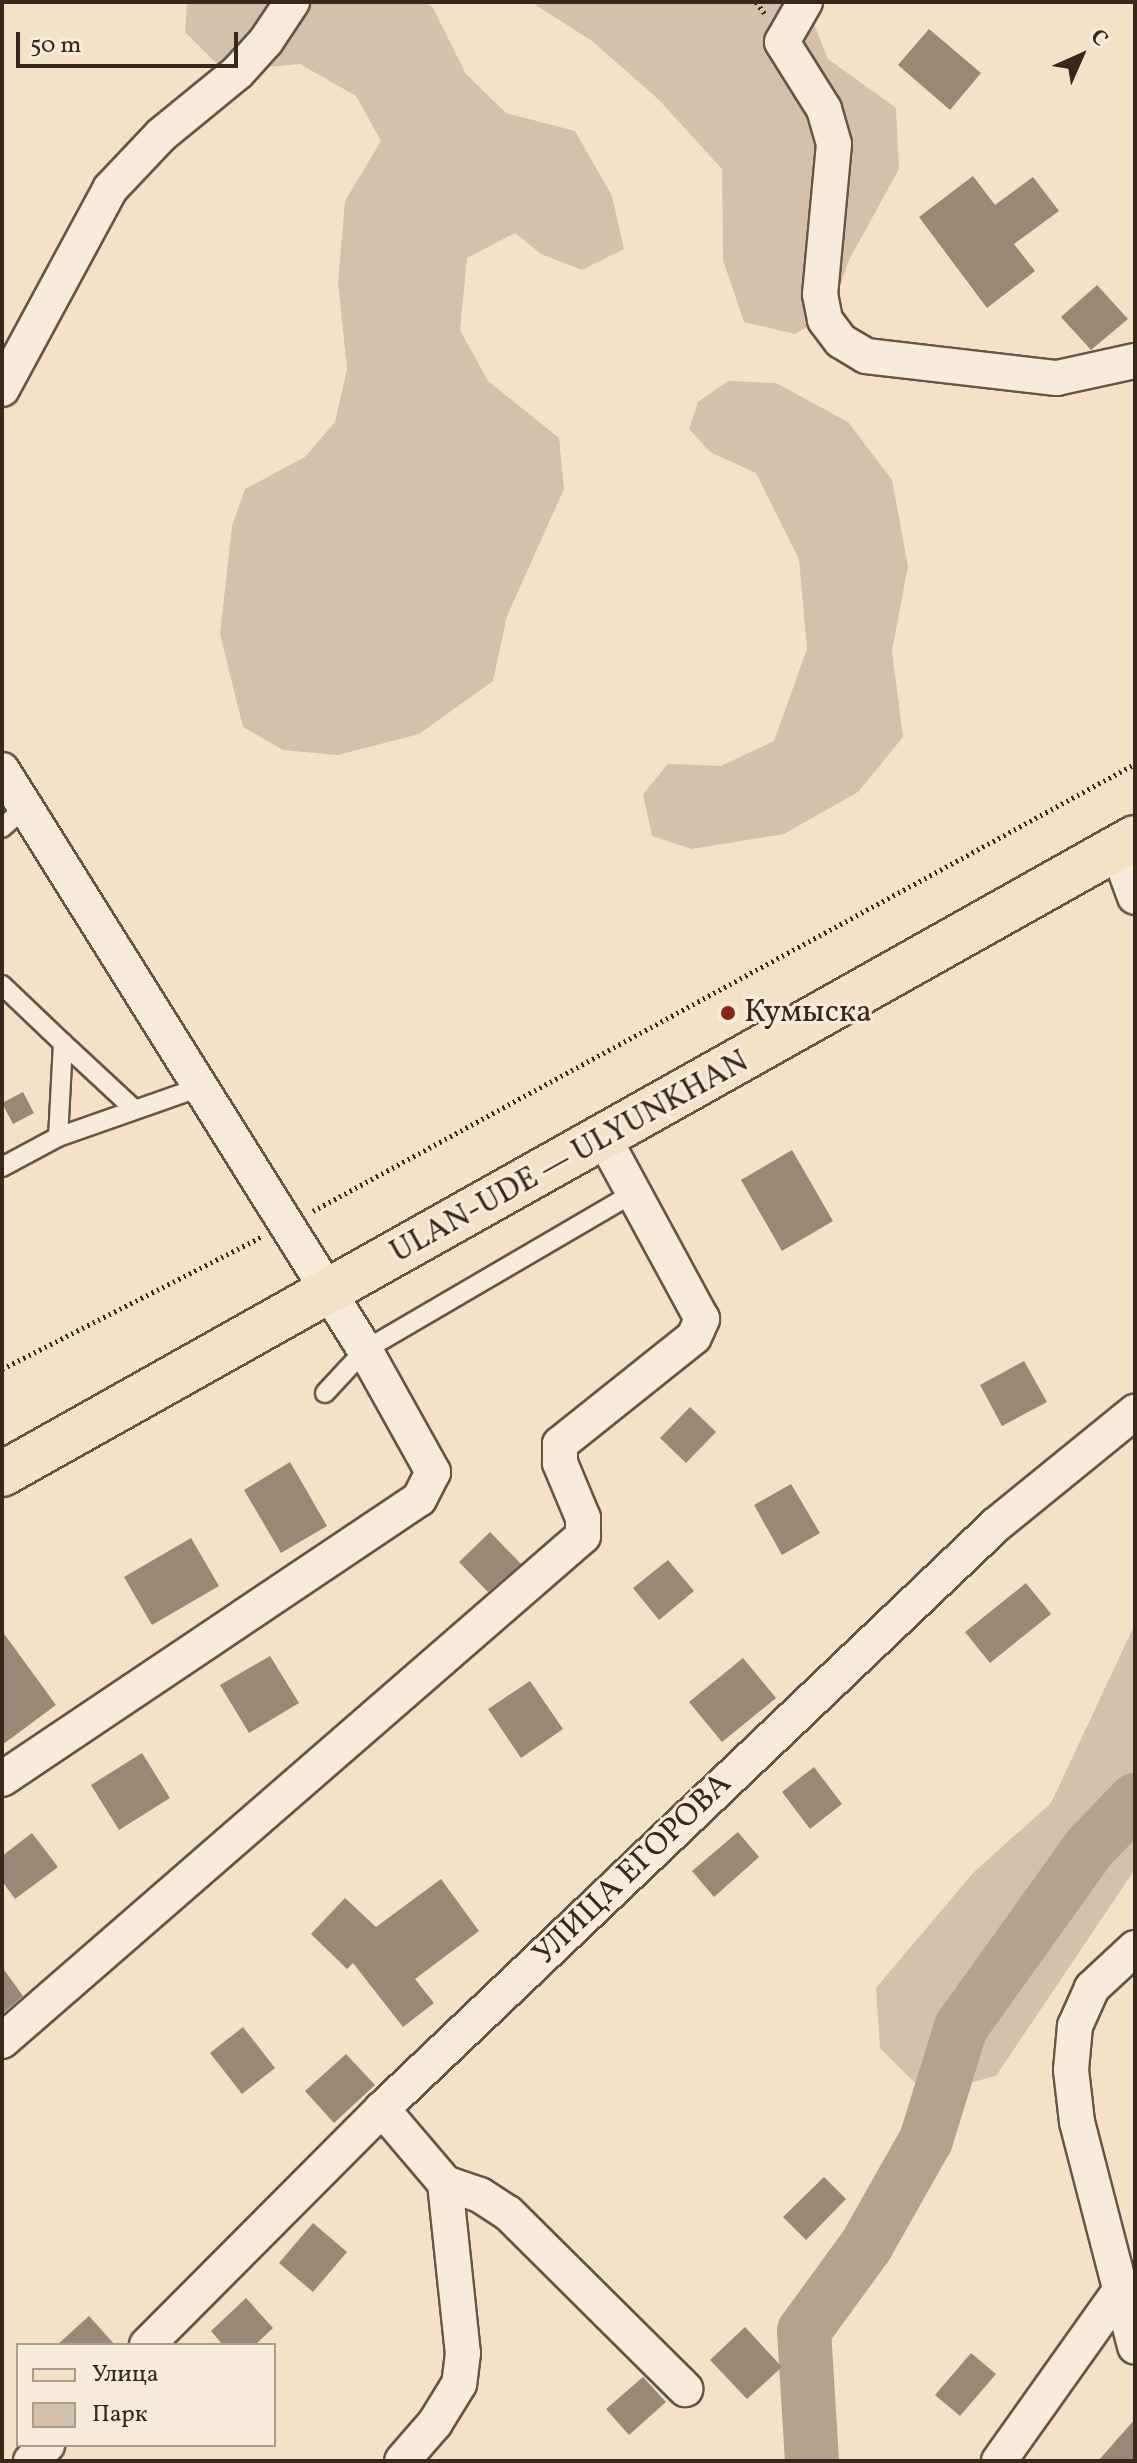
<!DOCTYPE html>
<html>
<head>
<meta charset="utf-8">
<style>
	body { margin:0 }
	#map { position:relative; width:1137px; height:2463px; overflow:hidden; background:#f3e1c8; font-family:Vollkorn,serif }
	div>[style] { position:absolute }
	[style*='--x'] { left:calc(var(--x)*1px); top:calc(var(--y)*1px); width:calc(var(--w)*1px); rotate:calc(var(--a)*1deg) }
	.green>* { inset:0; background:#d3c1ab }
	.river>* { height:54px; margin:-27px; padding:0 27px; transform-origin:27px; border-radius:27px; background:#b3a28d }
	.building>* { inset:0; background:#998875 }
	.path>* { height:5px; margin-top:-2.5px; transform-origin:0; background:repeating-linear-gradient(90deg,#38271b 0 2px,transparent 0 6px) }
	.roads { filter:drop-shadow(2px 0 #675646) drop-shadow(-2px 0 #675646) drop-shadow(0 2px #675646) drop-shadow(0 -2px #675646) }
	.lane>* { height:18px; margin:-9px; padding:0 9px; transform-origin:9px; border-radius:9px; background:#f7ecdb }
	.street>* { height:34px; margin:-17px; padding:0 17px; transform-origin:17px; border-radius:17px; background:#f7ecdb }
	.primary>* { height:44px; margin:-22px; padding:0 22px; transform-origin:22px; border-radius:22px; background:#f3e1c8 }
	.dots>* { width:22px; height:22px; translate:-50% -50%; box-sizing:border-box; border:4px solid #f7ecdb; border-radius:50% }
	span { translate:-50% -50%; white-space:nowrap; text-align:center; line-height:1.15; -webkit-text-stroke:6px #f7ecdb; paint-order:stroke }
	.poi-label { font-size:32px; color:#38271b }
	.left { translate:0 -50%; text-align:left }
	.street-label { font-size:32px; color:#38271b }
	.frame { position:absolute; inset:0; border:4px solid #38271b; pointer-events:none }
	.legend { position:absolute; left:16px; top:2343px; width:260px; height:104px; box-sizing:border-box; background:#f7ecdb; border:2px solid #ab9d8e; margin:0; padding:10px 14px; list-style:none; font-size:24px; color:#38271b }
	.legend li { display:flex; align-items:center; gap:16px; height:40px }
	.legend b { width:40px; border:2px solid #ab9d8e }
	.north { position:absolute; left:1041px; top:16px; width:80px; height:80px; -webkit-text-stroke:6px #f7ecdb; paint-order:stroke; rotate:45deg; font-size:22px; font-weight:700; line-height:32px; text-align:center; color:#38271b }
	.north::after { content:''; display:block; margin:auto; width:28px; height:36px; background:#38271b; clip-path:polygon(50% 0,100% 100%,50% 72%,0 100%) }
	.scale { position:absolute; left:16px; top:32px; width:222px; height:36px; box-sizing:border-box; border:4px solid #38271b; border-top:0; padding-left:10px; font-size:24px; line-height:28px; white-space:nowrap; color:#38271b; -webkit-text-stroke:6px #f7ecdb; paint-order:stroke }
</style>
</head>
<body>
<div id="map">
	<div class="green">
		<div style="clip-path:polygon(187px 2px,422px 2px,432px 6px,466px 74px,506px 113px,575px 131px,612px 196px,624px 249px,582px 270px,541px 254px,515px 233px,467px 258px,460px 330px,488px 381px,559px 438px,564px 489px,507px 616px,493px 681px,419px 734px,338px 755px,283px 750px,243px 727px,220px 634px,232px 526px,245px 489px,305px 457px,335px 422px,347px 369px,338px 282px,345px 201px,381px 141px,356px 96px,300px 64px,224px 71px,185px 32px)"></div>
		<div style="clip-path:polygon(531px 2px,805px 2px,828px 59px,896px 108px,899px 169px,849px 260px,830px 313px,795px 334px,744px 322px,723px 260px,722px 169px,659px 100px,592px 41px)"></div>
		<div style="clip-path:polygon(728px 381px,776px 383px,848px 422px,892px 480px,908px 566px,892px 651px,903px 737px,858px 792px,784px 834px,692px 849px,652px 836px,643px 794px,668px 764px,721px 766px,774px 741px,807px 649px,799px 559px,756px 473px,710px 452px,689px 429px,698px 402px)"></div>
		<div style="clip-path:polygon(1135px 1624px,1135px 1869px,996px 2076px,926px 2094px,880px 2048px,876px 1988px,973px 1873px,1051px 1803px)"></div>
	</div>
	<div class="river">
		<div style="--x:812;--y:2461;--w:130;--a:-93.5"></div>
		<div style="--x:804;--y:2331;--w:105;--a:-53.9"></div>
		<div style="--x:866;--y:2246;--w:122;--a:-60.5"></div>
		<div style="--x:926;--y:2140;--w:118;--a:-72.8"></div>
		<div style="--x:961;--y:2027;--w:221;--a:-54.4"></div>
		<div style="--x:1090;--y:1847;--w:65;--a:-46.2"></div>
	</div>
	<div class="building">
		<div style="clip-path:polygon(929px 29px,981px 73px,950px 110px,898px 65px)"></div>
		<div style="clip-path:polygon(973px 176px,995px 205px,1033px 177px,1059px 211px,1014px 244px,1035px 271px,987px 308px,919px 217px)"></div>
		<div style="clip-path:polygon(1097px 285px,1128px 319px,1091px 350px,1061px 317px)"></div>
		<div style="clip-path:polygon(23px 1092px,34px 1113px,13px 1124px,2px 1103px)"></div>
		<div style="clip-path:polygon(792px 1150px,833px 1221px,782px 1251px,741px 1180px)"></div>
		<div style="clip-path:polygon(1024px 1361px,1047px 1402px,1002px 1426px,980px 1385px)"></div>
		<div style="clip-path:polygon(690px 1407px,716px 1432px,686px 1463px,660px 1438px)"></div>
		<div style="clip-path:polygon(290px 1462px,327px 1526px,281px 1553px,244px 1490px)"></div>
		<div style="clip-path:polygon(791px 1484px,820px 1533px,782px 1555px,754px 1505px)"></div>
		<div style="clip-path:polygon(490px 1532px,521px 1564px,488px 1592px,459px 1562px)"></div>
		<div style="clip-path:polygon(191px 1538px,219px 1586px,152px 1625px,124px 1577px)"></div>
		<div style="clip-path:polygon(668px 1560px,694px 1591px,659px 1620px,633px 1588px)"></div>
		<div style="clip-path:polygon(1026px 1583px,1051px 1614px,990px 1663px,965px 1632px)"></div>
		<div style="clip-path:polygon(2px 1631px,56px 1705px,2px 1745px)"></div>
		<div style="clip-path:polygon(270px 1656px,299px 1703px,249px 1733px,220px 1685px)"></div>
		<div style="clip-path:polygon(743px 1658px,776px 1698px,722px 1742px,689px 1702px)"></div>
		<div style="clip-path:polygon(530px 1681px,563px 1729px,521px 1758px,488px 1709px)"></div>
		<div style="clip-path:polygon(142px 1753px,170px 1798px,119px 1830px,91px 1785px)"></div>
		<div style="clip-path:polygon(814px 1767px,842px 1804px,810px 1829px,782px 1792px)"></div>
		<div style="clip-path:polygon(738px 1832px,759px 1857px,714px 1897px,692px 1871px)"></div>
		<div style="clip-path:polygon(32px 1833px,58px 1867px,15px 1899px,2px 1881px,2px 1856px)"></div>
		<div style="clip-path:polygon(441px 1879px,479px 1931px,415px 1979px,434px 2003px,403px 2027px,353px 1963px,347px 1969px,311px 1934px,345px 1898px,376px 1927px)"></div>
		<div style="clip-path:polygon(2px 1967px,23px 1996px,2px 2014px)"></div>
		<div style="clip-path:polygon(243px 2027px,275px 2068px,242px 2094px,210px 2053px)"></div>
		<div style="clip-path:polygon(346px 2054px,375px 2085px,334px 2123px,305px 2091px)"></div>
		<div style="clip-path:polygon(824px 2177px,846px 2199px,806px 2240px,783px 2217px)"></div>
		<div style="clip-path:polygon(313px 2223px,347px 2252px,313px 2292px,279px 2263px)"></div>
		<div style="clip-path:polygon(246px 2298px,273px 2328px,255px 2345px,223px 2345px,211px 2331px)"></div>
		<div style="clip-path:polygon(89px 2316px,115px 2345px,57px 2345px)"></div>
		<div style="clip-path:polygon(745px 2327px,782px 2367px,747px 2399px,710px 2360px)"></div>
		<div style="clip-path:polygon(971px 2353px,996px 2374px,960px 2416px,935px 2395px)"></div>
		<div style="clip-path:polygon(643px 2377px,666px 2402px,629px 2435px,606px 2409px)"></div>
		<div style="clip-path:polygon(1135px 2419px,1135px 2461px,1098px 2461px)"></div>
	</div>
	<div class="path">
		<div style="--x:756;--y:2;--w:15;--a:53"></div>
		<div style="--x:313;--y:1211;--w:936;--a:-28.54"></div>
		<div style="--x:2;--y:1369;--w:291;--a:-27"></div>
	</div>
	<div class="roads">
		<div class="lane">
			<div style="--x:2;--y:828;--w:30;--a:-42"></div>
			<div style="--x:2;--y:985;--w:84;--a:43.6"></div>
			<div style="--x:63;--y:1043;--w:94;--a:93"></div>
			<div style="--x:58;--y:1137;--w:64;--a:151.8"></div>
			<div style="--x:63;--y:1043;--w:97;--a:42.9"></div>
			<div style="--x:58;--y:1137;--w:148;--a:-19.3"></div>
			<div style="--x:325;--y:1393;--w:59;--a:-47.1"></div>
			<div style="--x:365;--y:1350;--w:313;--a:-30.3"></div>
		</div>
		<div class="street">
			<div style="--x:805;--y:2;--w:46;--a:119.9"></div>
			<div style="--x:782;--y:42;--w:79;--a:57.9"></div>
			<div style="--x:824;--y:109;--w:36;--a:74"></div>
			<div style="--x:834;--y:144;--w:151;--a:95.3"></div>
			<div style="--x:820;--y:294;--w:26;--a:79"></div>
			<div style="--x:825;--y:320;--w:26;--a:53"></div>
			<div style="--x:841;--y:341;--w:29;--a:31"></div>
			<div style="--x:866;--y:356;--w:192;--a:6.6"></div>
			<div style="--x:1057;--y:378;--w:80;--a:-12.3"></div>
			<div style="--x:2;--y:389;--w:227;--a:-61.6"></div>
			<div style="--x:110;--y:189;--w:74;--a:-46.6"></div>
			<div style="--x:161;--y:135;--w:99;--a:-39.3"></div>
			<div style="--x:238;--y:72;--w:42;--a:-47.9"></div>
			<div style="--x:266;--y:41;--w:47;--a:-56.3"></div>
			<div style="--x:2;--y:770;--w:684;--a:57.96"></div>
			<div style="--x:365;--y:1350;--w:140;--a:60.9"></div>
			<div style="--x:433;--y:1472;--w:30;--a:117"></div>
			<div style="--x:419;--y:1499;--w:502;--a:146.12"></div>
			<div style="--x:1117;--y:848;--w:52;--a:69.8"></div>
			<div style="--x:1135;--y:1948;--w:59;--a:137.1"></div>
			<div style="--x:1092;--y:1988;--w:42;--a:114.1"></div>
			<div style="--x:1075;--y:2026;--w:44;--a:95.2"></div>
			<div style="--x:1071;--y:2070;--w:52;--a:83.4"></div>
			<div style="--x:1077;--y:2122;--w:232;--a:75.5"></div>
			<div style="--x:2;--y:2041;--w:770;--a:-41"></div>
			<div style="--x:583;--y:1536;--w:18;--a:-90"></div>
			<div style="--x:583;--y:1518;--w:60;--a:-112.7"></div>
			<div style="--x:560;--y:1463;--w:19;--a:-90"></div>
			<div style="--x:560;--y:1444;--w:171;--a:-38.6"></div>
			<div style="--x:694;--y:1337;--w:20;--a:-66"></div>
			<div style="--x:702;--y:1319;--w:204;--a:-118.5"></div>
			<div style="--x:382;--y:2109;--w:97;--a:49.6"></div>
			<div style="--x:445;--y:2183;--w:171;--a:84"></div>
			<div style="--x:463;--y:2353;--w:31;--a:97"></div>
			<div style="--x:459;--y:2384;--w:46;--a:121.6"></div>
			<div style="--x:435;--y:2423;--w:50;--a:131"></div>
			<div style="--x:445;--y:2183;--w:37;--a:19"></div>
			<div style="--x:480;--y:2195;--w:33;--a:33"></div>
			<div style="--x:508;--y:2213;--w:250;--a:44.8"></div>
			<div style="--x:147;--y:2345;--w:333;--a:-45.1"></div>
			<div style="--x:382;--y:2109;--w:849;--a:-43.57"></div>
			<div style="--x:997;--y:1524;--w:178;--a:-39.1"></div>
			<div style="--x:31;--y:2461;--w:23;--a:-45"></div>
			<div style="--x:999;--y:2461;--w:204;--a:-54.6"></div>
		</div>
		<div class="primary">
			<div style="--x:2;--y:1474;--w:1299;--a:-29.31"></div>
		</div>
	</div>
	<div class="dots">
		<div style="left:728px;top:1013px;background:#8f2418"></div>
	</div>
	<div class="poi-label">
		<span class="left" style="left:744px;top:1013px">Кумыска</span>
	</div>
	<div class="street-label">
		<span style="left:570px;top:1158px;rotate:-29deg">ULAN-UDE — ULYUNKHAN</span>
		<span style="left:633px;top:1870px;rotate:-44deg">УЛИЦА ЕГОРОВА</span>
	</div>
	<div class="frame"></div>
	<ul class="legend">
	<li><b style="height:10px;background:#f3e1c8"></b>Улица</li>
	<li><b style="height:22px;background:#d3c1ab"></b>Парк</li>
	</ul>
	<div class="north">С</div>
	<div class="scale">50 m</div>
</div>
</body>
</html>
